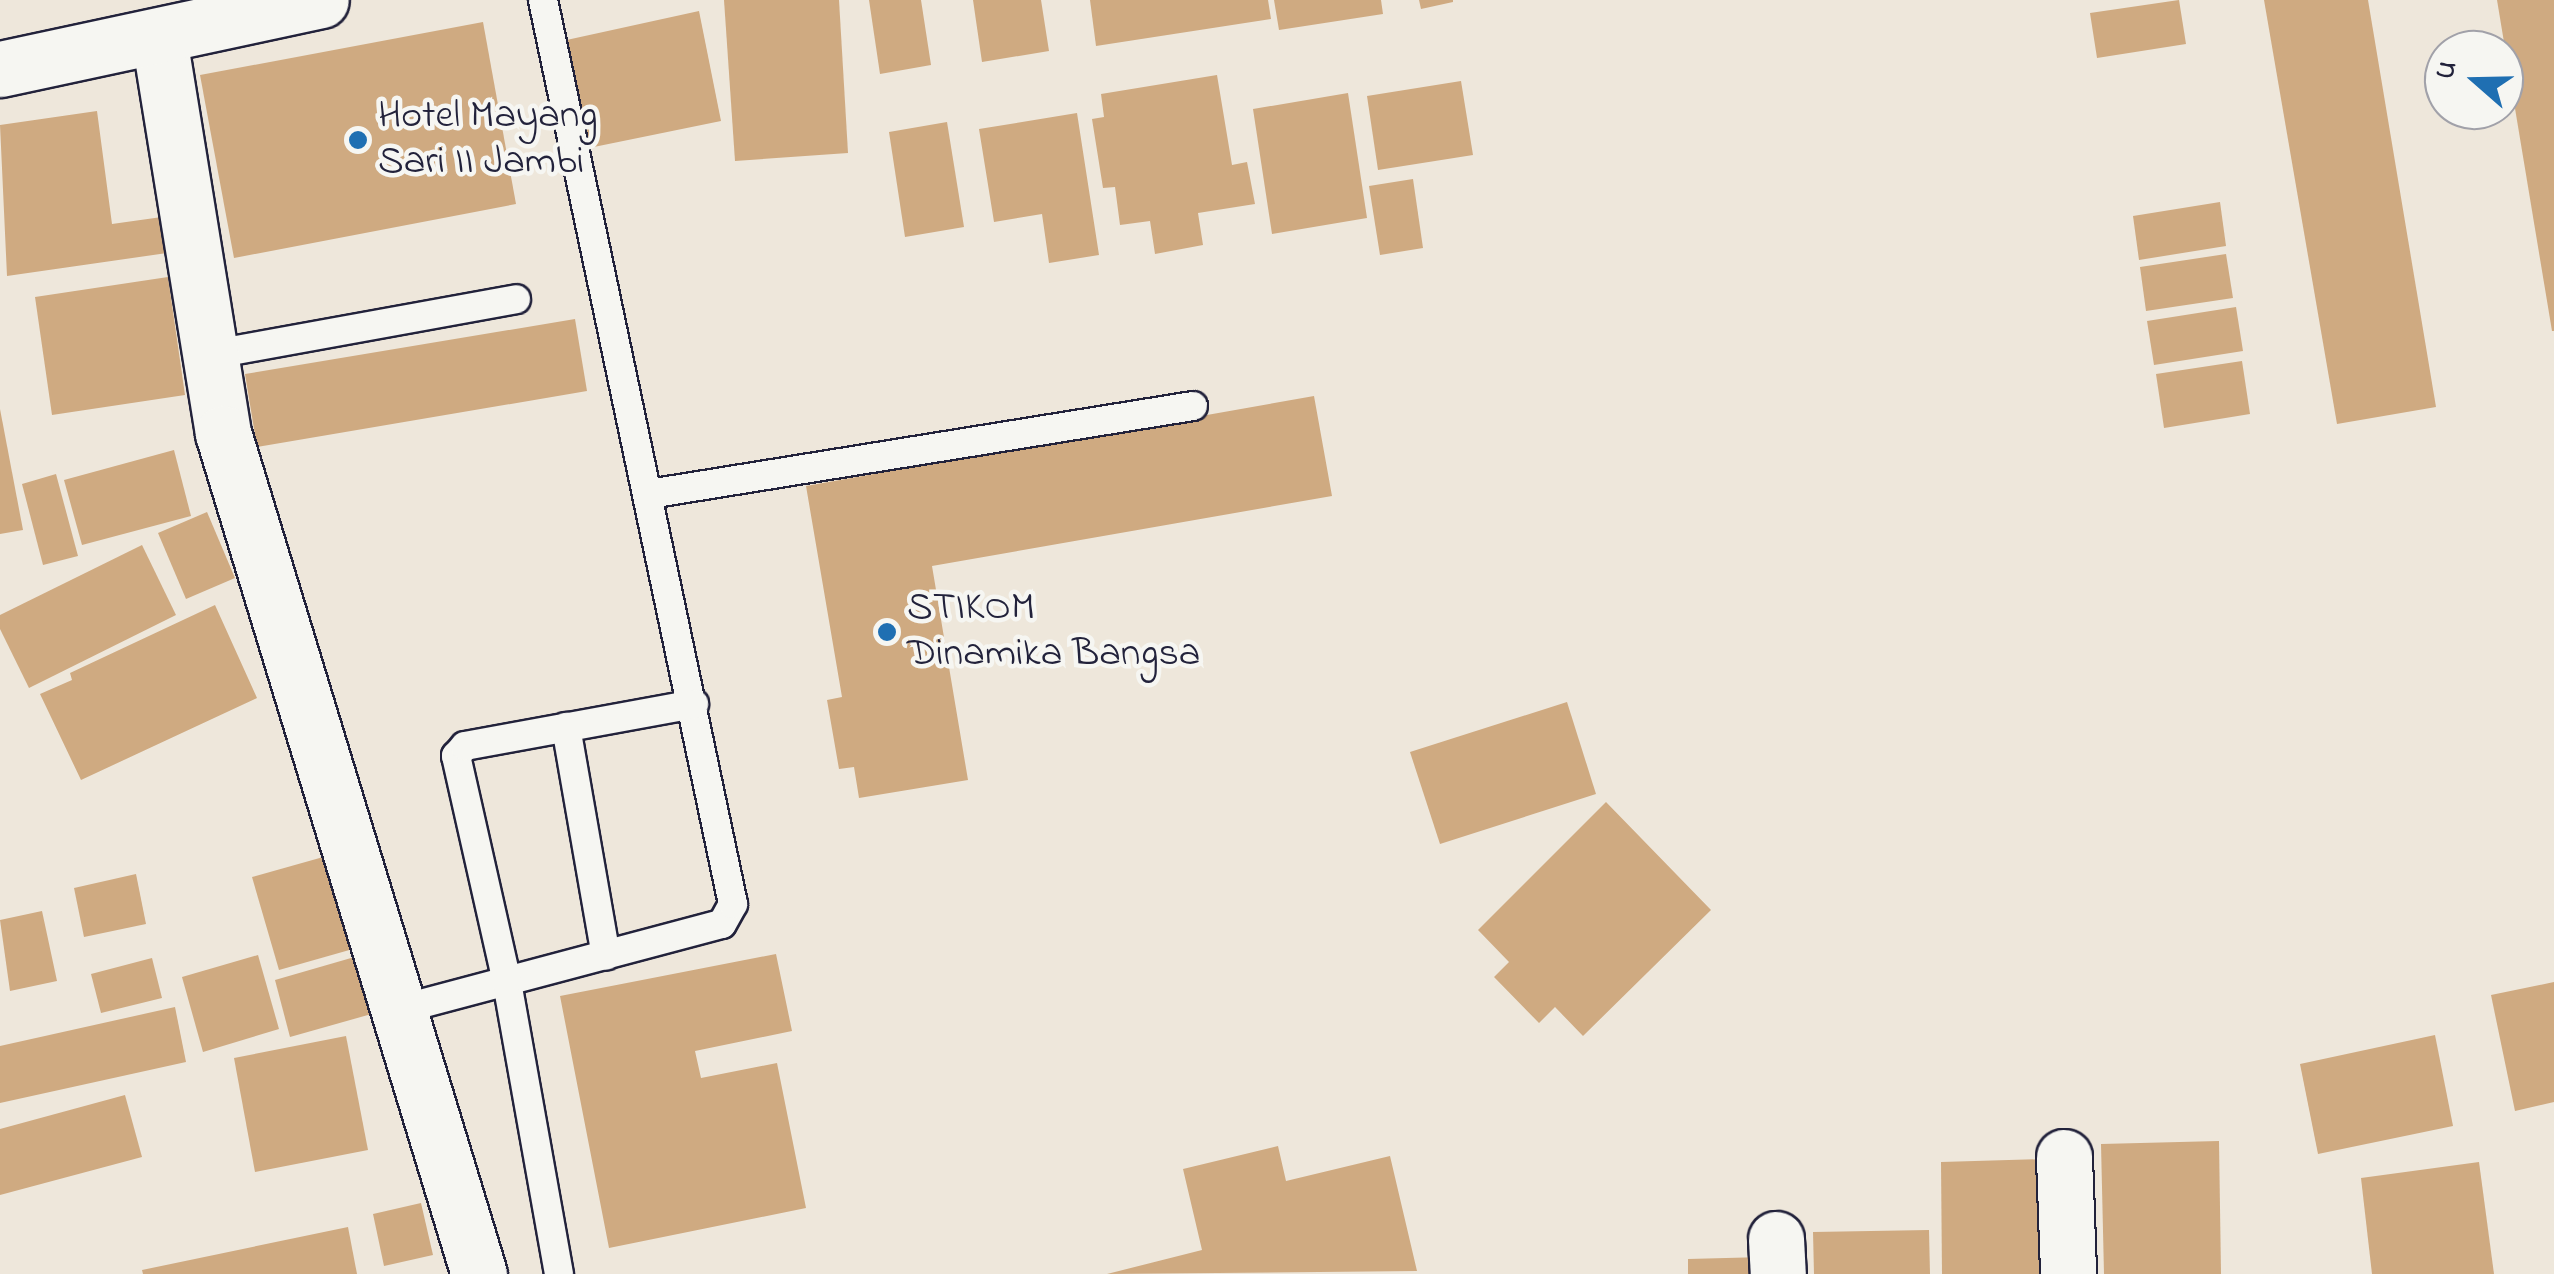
<!DOCTYPE html>
<html>
<head>
<meta charset="utf-8">
<style>
	body { margin:0 }
	#map { position:relative; width:2554px; height:1274px; overflow:hidden; background:#eee7db; font-family:"Indie Flower",sans-serif }
	div>[style] { position:absolute }
	[style*='--x'] { left:calc(var(--x)*1px); top:calc(var(--y)*1px); width:calc(var(--w)*1px); rotate:calc(var(--a)*1deg) }
	.building>* { inset:0; background:#cfaa81 }
	.roads { filter:drop-shadow(2px 0 #22223b) drop-shadow(-2px 0 #22223b) drop-shadow(0 2px #22223b) drop-shadow(0 -2px #22223b) }
	.service>* { height:28px; margin:-14px; padding:0 14px; transform-origin:14px; border-radius:14px; background:#f6f6f2 }
	.minor>* { height:55px; margin:-27.5px; padding:0 27.5px; transform-origin:27.5px; border-radius:27.5px; background:#f6f6f2 }
	.trunk>* { height:55px; margin:-27.5px; padding:0 27.5px; transform-origin:27.5px; border-radius:27.5px; background:#f6f6f2 }
	.dots>* { width:28px; height:28px; translate:-50% -50%; box-sizing:border-box; border:5px solid #f6f6f2; border-radius:50% }
	span { translate:-50% -50%; white-space:nowrap; text-align:center; line-height:1.15; -webkit-text-stroke:9px #f6f6f2; paint-order:stroke }
	.poi-label { font-size:40px; color:#22223b }
	.left { translate:0 -50%; text-align:left }
	.north { position:absolute; left:2424px; top:30px; width:100px; height:100px; box-sizing:border-box; background:#f6f6f2; border:2px solid #a1a1a9; border-radius:50%; rotate:290deg; font-size:28px; font-weight:700; line-height:40px; text-align:center; color:#22223b }
	.north::after { content:''; display:block; margin:auto; width:35px; height:45px; background:#1f6fb2; clip-path:polygon(50% 0,100% 100%,50% 72%,0 100%) }
</style>
</head>
<body>
<div id="map">
	<div class="building">
		<div style="clip-path:polygon(724px 0,839px 0,848px 153px,735px 161px)"></div>
		<div style="clip-path:polygon(869px 0,921px 0,931px 65px,880px 74px)"></div>
		<div style="clip-path:polygon(973px 0,1041px 0,1049px 51px,982px 62px)"></div>
		<div style="clip-path:polygon(1090px 0,1268px 0,1271px 19px,1096px 46px)"></div>
		<div style="clip-path:polygon(1274px 0,1381px 0,1383px 14px,1279px 30px)"></div>
		<div style="clip-path:polygon(1419px 0,1453px 0,1453px 2px,1421px 9px)"></div>
		<div style="clip-path:polygon(2179px 0,2186px 44px,2097px 58px,2090px 13px)"></div>
		<div style="clip-path:polygon(2264px 0,2368px 0,2436px 407px,2337px 424px)"></div>
		<div style="clip-path:polygon(2497px 0,2554px 0,2554px 331px,2552px 331px)"></div>
		<div style="clip-path:polygon(699px 11px,721px 121px,584px 149px,562px 41px)"></div>
		<div style="clip-path:polygon(483px 22px,516px 204px,234px 258px,200px 75px)"></div>
		<div style="clip-path:polygon(1217px 75px,1232px 165px,1247px 162px,1255px 204px,1198px 213px,1203px 245px,1155px 254px,1150px 221px,1120px 225px,1115px 187px,1103px 188px,1092px 119px,1104px 117px,1101px 94px)"></div>
		<div style="clip-path:polygon(1461px 81px,1473px 155px,1378px 170px,1367px 96px)"></div>
		<div style="clip-path:polygon(1348px 93px,1367px 218px,1272px 234px,1253px 109px)"></div>
		<div style="clip-path:polygon(97px 111px,112px 224px,169px 216px,174px 252px,7px 276px,0 125px)"></div>
		<div style="clip-path:polygon(1077px 113px,1099px 255px,1049px 263px,1042px 214px,994px 222px,979px 129px)"></div>
		<div style="clip-path:polygon(947px 122px,964px 227px,905px 237px,889px 132px)"></div>
		<div style="clip-path:polygon(1413px 179px,1423px 248px,1380px 255px,1369px 186px)"></div>
		<div style="clip-path:polygon(2220px 202px,2226px 246px,2139px 260px,2133px 216px)"></div>
		<div style="clip-path:polygon(2226px 254px,2233px 298px,2146px 311px,2140px 267px)"></div>
		<div style="clip-path:polygon(168px 277px,185px 395px,52px 415px,35px 297px)"></div>
		<div style="clip-path:polygon(2236px 307px,2243px 351px,2154px 365px,2147px 321px)"></div>
		<div style="clip-path:polygon(575px 319px,587px 391px,257px 447px,245px 374px)"></div>
		<div style="clip-path:polygon(2242px 361px,2250px 414px,2164px 428px,2156px 374px)"></div>
		<div style="clip-path:polygon(1314px 396px,1332px 496px,932px 566px,968px 780px,859px 798px,854px 767px,839px 769px,827px 700px,842px 697px,806px 486px)"></div>
		<div style="clip-path:polygon(0 409px,23px 530px,0 534px)"></div>
		<div style="clip-path:polygon(174px 450px,191px 516px,82px 545px,64px 480px)"></div>
		<div style="clip-path:polygon(56px 474px,78px 556px,43px 565px,22px 484px)"></div>
		<div style="clip-path:polygon(207px 512px,235px 578px,186px 599px,158px 533px)"></div>
		<div style="clip-path:polygon(142px 545px,176px 615px,29px 688px,0 629px,0 615px)"></div>
		<div style="clip-path:polygon(215px 605px,257px 698px,81px 780px,40px 694px,72px 680px,70px 673px)"></div>
		<div style="clip-path:polygon(1567px 702px,1596px 794px,1440px 844px,1410px 752px)"></div>
		<div style="clip-path:polygon(1606px 802px,1711px 910px,1583px 1036px,1555px 1007px,1539px 1023px,1494px 977px,1509px 962px,1478px 930px)"></div>
		<div style="clip-path:polygon(341px 852px,367px 945px,279px 970px,252px 877px)"></div>
		<div style="clip-path:polygon(136px 874px,146px 924px,84px 937px,74px 888px)"></div>
		<div style="clip-path:polygon(42px 911px,57px 981px,10px 991px,0 920px)"></div>
		<div style="clip-path:polygon(776px 954px,792px 1031px,695px 1051px,701px 1078px,777px 1063px,806px 1208px,609px 1248px,560px 996px)"></div>
		<div style="clip-path:polygon(258px 955px,279px 1029px,203px 1052px,182px 977px)"></div>
		<div style="clip-path:polygon(358px 956px,375px 1013px,290px 1037px,275px 980px)"></div>
		<div style="clip-path:polygon(152px 958px,162px 998px,101px 1013px,91px 974px)"></div>
		<div style="clip-path:polygon(2554px 982px,2554px 1102px,2515px 1111px,2491px 995px)"></div>
		<div style="clip-path:polygon(175px 1007px,186px 1062px,0 1103px,0 1046px)"></div>
		<div style="clip-path:polygon(2435px 1035px,2453px 1126px,2318px 1154px,2300px 1064px)"></div>
		<div style="clip-path:polygon(346px 1036px,368px 1150px,255px 1172px,234px 1058px)"></div>
		<div style="clip-path:polygon(125px 1095px,142px 1157px,0 1195px,0 1129px)"></div>
		<div style="clip-path:polygon(2219px 1141px,2221px 1274px,2104px 1274px,2101px 1144px)"></div>
		<div style="clip-path:polygon(1278px 1146px,1286px 1181px,1390px 1156px,1417px 1271px,1107px 1274px,1202px 1250px,1183px 1169px)"></div>
		<div style="clip-path:polygon(2047px 1159px,2049px 1274px,1942px 1274px,1941px 1162px)"></div>
		<div style="clip-path:polygon(2479px 1162px,2494px 1274px,2372px 1274px,2361px 1178px)"></div>
		<div style="clip-path:polygon(421px 1203px,433px 1255px,384px 1266px,373px 1214px)"></div>
		<div style="clip-path:polygon(348px 1227px,357px 1274px,143px 1274px,142px 1270px)"></div>
		<div style="clip-path:polygon(1929px 1230px,1930px 1274px,1814px 1274px,1813px 1232px)"></div>
		<div style="clip-path:polygon(1764px 1257px,1764px 1274px,1688px 1274px,1688px 1259px)"></div>
	</div>
	<div class="roads">
		<div class="service">
			<div style="--x:209;--y:355;--w:312;--a:-10.3"></div>
			<div style="--x:649;--y:494;--w:551;--a:-9.19"></div>
			<div style="--x:566;--y:727;--w:232;--a:80.1"></div>
			<div style="--x:398;--y:1010;--w:335;--a:-14.9"></div>
			<div style="--x:722;--y:924;--w:23;--a:-61"></div>
			<div style="--x:733;--y:904;--w:924;--a:-101.87"></div>
			<div style="--x:559;--y:1274;--w:297;--a:-100.1"></div>
			<div style="--x:507;--y:982;--w:232;--a:-102.7"></div>
			<div style="--x:456;--y:756;--w:13;--a:-48"></div>
			<div style="--x:465;--y:746;--w:233;--a:-10.4"></div>
		</div>
		<div class="minor">
			<div style="--x:159;--y:38;--w:400;--a:80.8"></div>
			<div style="--x:223;--y:433;--w:879;--a:73.07"></div>
			<div style="--x:2064;--y:1157;--w:117;--a:88"></div>
			<div style="--x:1776;--y:1239;--w:35;--a:87"></div>
		</div>
		<div class="trunk">
			<div style="--x:0;--y:69;--w:328;--a:-12.1"></div>
		</div>
	</div>
	<div class="dots">
		<div style="left:358px;top:140px;background:#1f6fb2"></div>
		<div style="left:887px;top:632px;background:#1f6fb2"></div>
	</div>
	<div class="poi-label">
		<span class="left" style="left:378px;top:140px">Hotel Mayang<br>Sari II Jambi</span>
		<span class="left" style="left:907px;top:632px">STIKOM<br>Dinamika Bangsa</span>
	</div>
	<div class="north">U</div>
</div>
</body>
</html>
